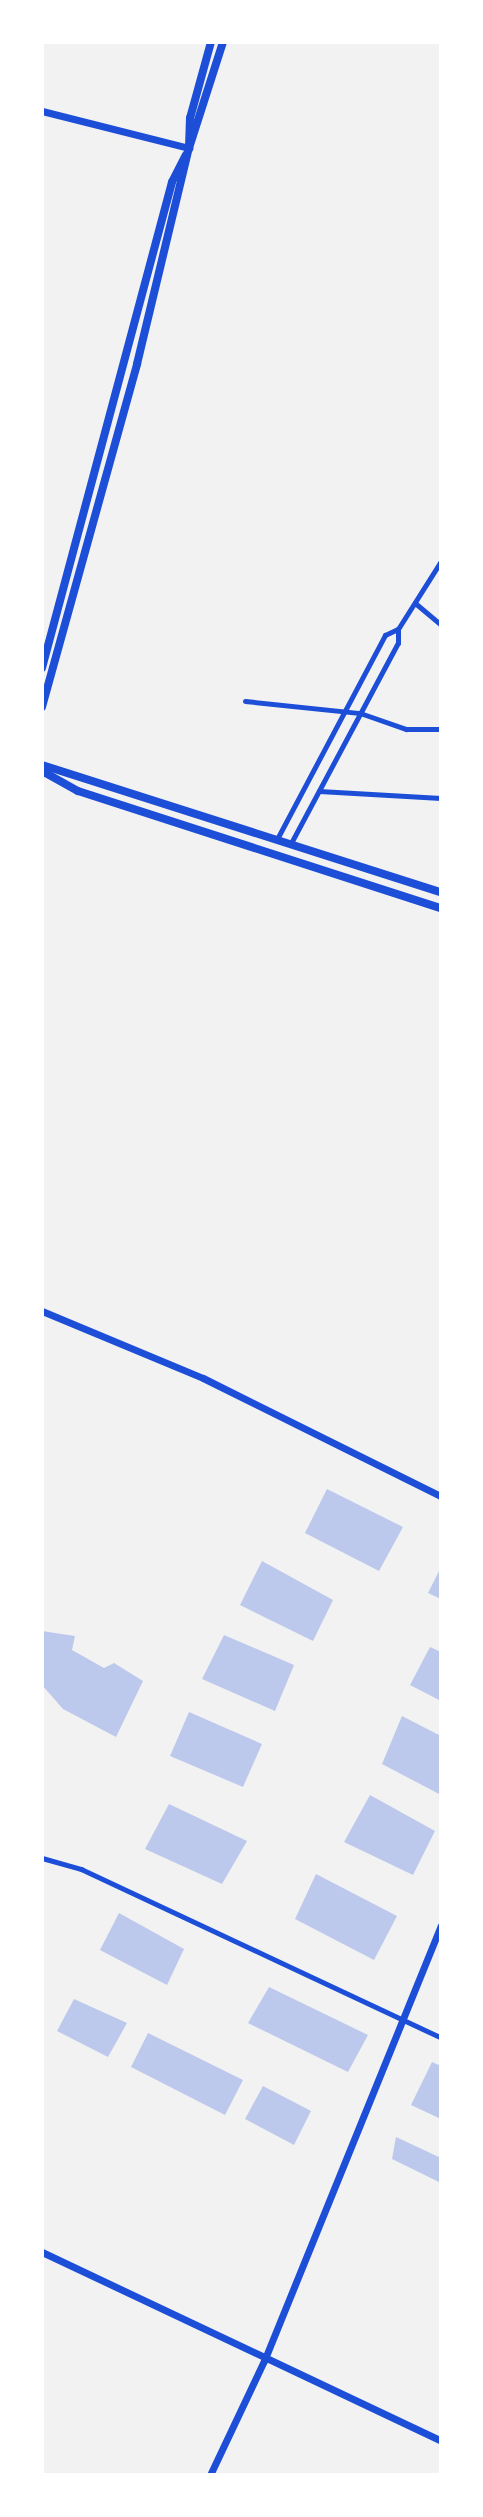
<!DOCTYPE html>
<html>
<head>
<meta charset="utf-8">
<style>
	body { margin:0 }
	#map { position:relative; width:483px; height:2517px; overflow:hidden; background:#f2f2f2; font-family:"Public Sans",sans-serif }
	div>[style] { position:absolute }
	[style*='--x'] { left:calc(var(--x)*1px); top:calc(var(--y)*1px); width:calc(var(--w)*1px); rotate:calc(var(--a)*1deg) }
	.building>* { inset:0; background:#bdc9ec }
	.minor>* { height:5px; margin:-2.5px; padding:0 2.5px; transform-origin:2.5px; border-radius:2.5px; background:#1d4ed8 }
	.tertiary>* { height:7px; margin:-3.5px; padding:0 3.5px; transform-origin:3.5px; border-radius:3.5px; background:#1d4ed8 }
	.secondary>* { height:8px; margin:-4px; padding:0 4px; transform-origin:4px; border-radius:4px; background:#1d4ed8 }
	.primary>* { height:8px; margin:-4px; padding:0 4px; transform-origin:4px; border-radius:4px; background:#1d4ed8 }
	span { translate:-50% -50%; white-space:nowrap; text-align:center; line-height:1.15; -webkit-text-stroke:4.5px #fff; paint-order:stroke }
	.frame { position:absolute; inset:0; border:44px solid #fff; pointer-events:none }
</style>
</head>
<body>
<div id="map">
	<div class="building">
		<div style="clip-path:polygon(327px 1489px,403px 1527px,379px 1571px,305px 1533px)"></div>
		<div style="clip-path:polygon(262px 1561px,333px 1600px,313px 1641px,240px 1605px)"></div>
		<div style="clip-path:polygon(441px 1567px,441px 1599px,428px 1593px)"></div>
		<div style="clip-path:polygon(42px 1631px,75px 1636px,72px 1650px,104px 1668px,114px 1663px,143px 1681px,116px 1737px,63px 1709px,42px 1685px)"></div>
		<div style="clip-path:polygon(224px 1635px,294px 1665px,275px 1711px,202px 1679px)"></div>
		<div style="clip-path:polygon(430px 1647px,441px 1652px,441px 1701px,410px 1685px)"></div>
		<div style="clip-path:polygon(189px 1712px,262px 1744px,243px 1787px,170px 1756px)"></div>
		<div style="clip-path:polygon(402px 1716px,441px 1736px,441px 1795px,382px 1764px)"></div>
		<div style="clip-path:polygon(370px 1795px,435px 1831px,413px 1875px,344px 1842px)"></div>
		<div style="clip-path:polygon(169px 1804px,247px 1841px,222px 1884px,145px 1849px)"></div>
		<div style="clip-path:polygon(316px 1874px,397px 1916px,374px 1960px,295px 1919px)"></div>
		<div style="clip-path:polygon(119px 1913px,184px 1949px,167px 1985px,100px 1950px)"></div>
		<div style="clip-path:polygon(269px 1987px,368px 2035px,348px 2072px,248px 2023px)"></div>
		<div style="clip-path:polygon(74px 1999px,127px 2023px,108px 2057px,57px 2031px)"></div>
		<div style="clip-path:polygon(148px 2033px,243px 2080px,225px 2115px,131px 2067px)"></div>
		<div style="clip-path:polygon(432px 2062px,441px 2066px,441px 2119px,411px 2105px)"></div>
		<div style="clip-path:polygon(263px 2086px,311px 2111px,294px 2145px,245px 2119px)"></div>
		<div style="clip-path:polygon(396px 2137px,441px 2158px,441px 2183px,392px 2159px)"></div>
	</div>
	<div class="minor">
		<div style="--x:415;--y:603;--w:34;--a:40"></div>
		<div style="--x:245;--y:701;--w:116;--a:6"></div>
		<div style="--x:360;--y:713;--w:49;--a:19.2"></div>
		<div style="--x:406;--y:729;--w:35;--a:0"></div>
		<div style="--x:319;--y:791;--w:122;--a:3.3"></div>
		<div style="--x:277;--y:839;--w:231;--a:-62.1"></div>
		<div style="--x:385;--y:635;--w:14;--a:-25"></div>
		<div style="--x:291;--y:843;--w:227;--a:-61.9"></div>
		<div style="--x:398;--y:643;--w:14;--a:-90"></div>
		<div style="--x:398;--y:629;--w:80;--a:-57.7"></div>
		<div style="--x:42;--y:1858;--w:41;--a:15.8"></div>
		<div style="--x:81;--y:1869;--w:398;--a:25.1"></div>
	</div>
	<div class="tertiary">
		<div style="--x:42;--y:111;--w:152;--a:14.1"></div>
		<div style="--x:42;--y:1311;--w:174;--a:22.6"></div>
		<div style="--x:203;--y:1378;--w:266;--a:26.4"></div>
		<div style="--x:42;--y:2252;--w:441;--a:25.3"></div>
		<div style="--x:210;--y:2475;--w:126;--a:-64.7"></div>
		<div style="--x:264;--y:2361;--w:470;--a:-67.9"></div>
	</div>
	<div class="secondary">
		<div style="--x:211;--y:42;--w:79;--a:105.4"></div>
		<div style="--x:190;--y:118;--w:30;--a:92"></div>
		<div style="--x:189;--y:148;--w:111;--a:-72.2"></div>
		<div style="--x:42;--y:668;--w:503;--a:-75.02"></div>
		<div style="--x:172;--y:182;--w:30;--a:-63"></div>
		<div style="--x:42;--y:707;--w:356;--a:-74.5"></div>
		<div style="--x:137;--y:364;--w:222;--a:-76.5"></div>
	</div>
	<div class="primary">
		<div style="--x:42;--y:765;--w:419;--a:17.7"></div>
		<div style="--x:42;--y:771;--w:41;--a:29.1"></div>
		<div style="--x:78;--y:791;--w:381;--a:17.9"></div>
	</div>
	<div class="frame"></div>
</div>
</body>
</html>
